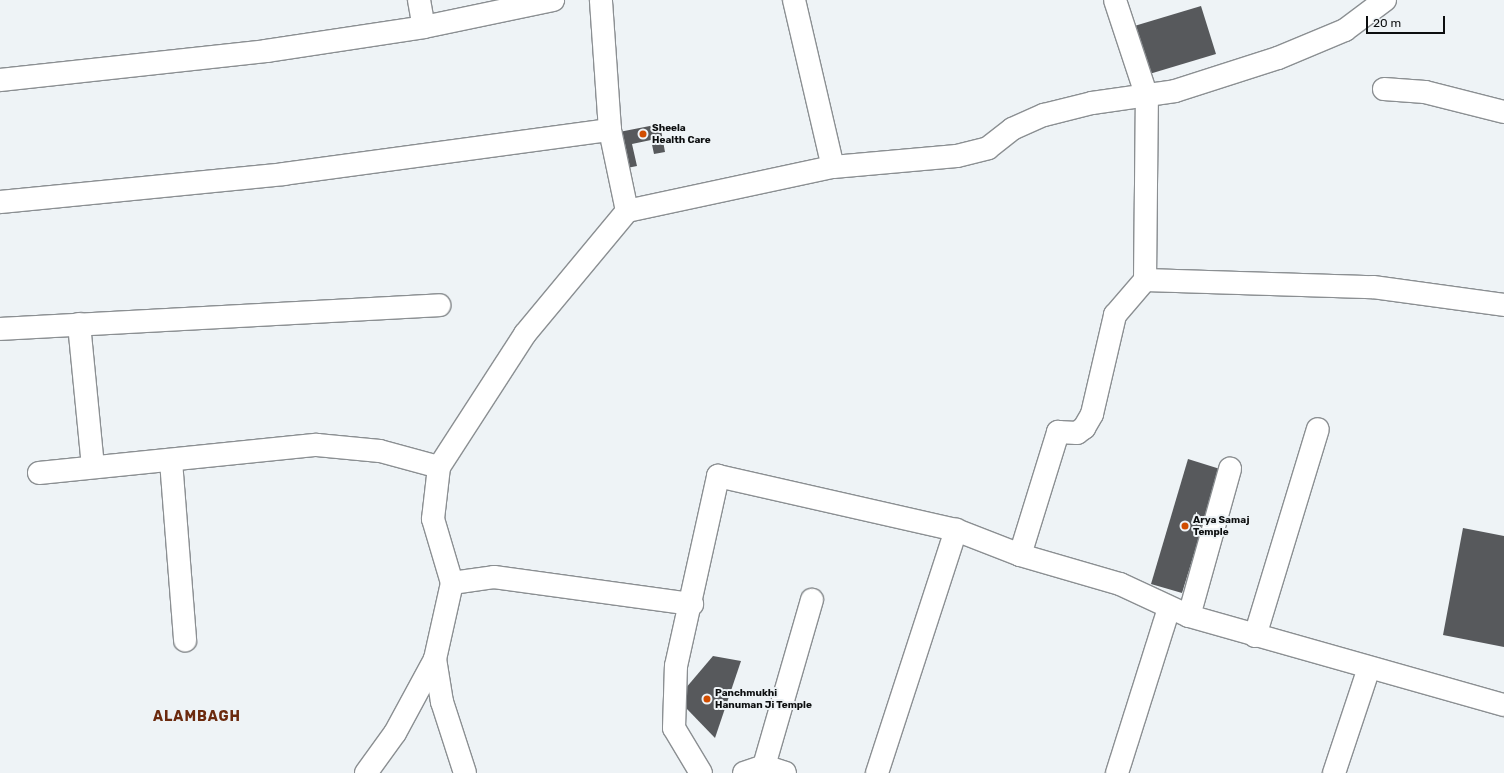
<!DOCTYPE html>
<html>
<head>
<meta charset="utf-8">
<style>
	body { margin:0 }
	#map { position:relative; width:1504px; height:773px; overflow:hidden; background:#eef3f6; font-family:Rubik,sans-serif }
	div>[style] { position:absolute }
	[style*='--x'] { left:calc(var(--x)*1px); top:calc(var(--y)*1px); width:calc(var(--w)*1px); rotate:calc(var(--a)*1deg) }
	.building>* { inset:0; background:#57595c }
	.roads { filter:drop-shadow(1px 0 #8b8f92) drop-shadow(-1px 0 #8b8f92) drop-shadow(0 1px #8b8f92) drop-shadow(0 -1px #8b8f92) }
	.street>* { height:22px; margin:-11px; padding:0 11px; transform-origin:11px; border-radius:11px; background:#fff }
	.dots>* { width:11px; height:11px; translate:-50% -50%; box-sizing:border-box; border:2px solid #eef3f6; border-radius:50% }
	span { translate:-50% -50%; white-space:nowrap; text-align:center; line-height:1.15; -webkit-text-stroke:4px #eef3f6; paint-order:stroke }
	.poi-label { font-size:10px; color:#0c0e0f; font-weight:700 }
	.left { translate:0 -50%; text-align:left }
	.district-label { font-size:14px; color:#6b2a0e; font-weight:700; letter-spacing:1px }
	.scale { position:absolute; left:1366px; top:16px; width:79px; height:18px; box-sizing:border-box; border:2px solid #0c0e0f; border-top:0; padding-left:5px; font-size:12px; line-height:14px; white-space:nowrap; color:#0c0e0f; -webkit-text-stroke:3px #eef3f6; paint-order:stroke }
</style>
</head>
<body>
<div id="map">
	<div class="building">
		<div style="clip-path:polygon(1201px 6px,1216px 54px,1146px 75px,1131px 27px)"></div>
		<div style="clip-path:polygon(660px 124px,665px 152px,654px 154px,651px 140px,632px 144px,637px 166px,622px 169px,614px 133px)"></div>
		<div style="clip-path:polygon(1188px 459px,1220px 469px,1182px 593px,1151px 584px)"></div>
		<div style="clip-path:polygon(1463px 528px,1504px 536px,1504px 647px,1443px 635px)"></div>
		<div style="clip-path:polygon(713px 656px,741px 661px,715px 738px,687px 709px,685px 689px)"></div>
	</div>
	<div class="roads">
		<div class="street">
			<div style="--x:419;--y:0;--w:27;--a:80"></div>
			<div style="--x:794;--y:0;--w:171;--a:76.9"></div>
			<div style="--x:0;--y:80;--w:268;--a:-6.2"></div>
			<div style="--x:266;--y:51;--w:160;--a:-8.6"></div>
			<div style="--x:424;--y:27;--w:132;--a:-11.8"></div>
			<div style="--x:1384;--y:89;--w:41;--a:4.2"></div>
			<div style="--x:1425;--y:92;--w:81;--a:14.2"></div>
			<div style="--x:0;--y:202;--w:285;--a:-5.6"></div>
			<div style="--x:284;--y:174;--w:329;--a:-7.7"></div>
			<div style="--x:627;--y:211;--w:211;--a:-12.1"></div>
			<div style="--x:833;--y:167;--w:124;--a:-5.1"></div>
			<div style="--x:957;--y:156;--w:32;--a:-14"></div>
			<div style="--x:988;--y:148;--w:31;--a:-38"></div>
			<div style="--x:1012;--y:129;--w:35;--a:-24"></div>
			<div style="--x:1044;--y:115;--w:49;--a:-14"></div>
			<div style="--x:1092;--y:103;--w:84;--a:-8.2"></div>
			<div style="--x:1175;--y:91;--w:108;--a:-17.8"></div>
			<div style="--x:1278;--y:58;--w:73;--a:-22.7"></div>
			<div style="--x:1345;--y:30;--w:50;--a:-36.9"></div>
			<div style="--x:1145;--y:280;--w:228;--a:1.8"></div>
			<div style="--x:1373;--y:287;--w:132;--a:7.8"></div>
			<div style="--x:79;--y:324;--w:143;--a:84.4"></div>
			<div style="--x:0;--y:329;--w:440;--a:-3.1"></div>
			<div style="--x:171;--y:461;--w:180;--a:85.5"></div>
			<div style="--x:39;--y:473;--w:279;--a:-5.8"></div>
			<div style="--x:317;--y:445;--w:63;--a:5.4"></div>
			<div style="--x:380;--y:451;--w:61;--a:15.2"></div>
			<div style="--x:1020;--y:555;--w:129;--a:-72.8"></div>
			<div style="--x:1058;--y:432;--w:19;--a:3"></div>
			<div style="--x:1077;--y:433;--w:9;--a:-36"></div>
			<div style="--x:1084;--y:428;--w:16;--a:-60"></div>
			<div style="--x:1092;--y:414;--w:102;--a:-76.9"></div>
			<div style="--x:1115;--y:315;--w:46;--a:-49.4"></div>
			<div style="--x:1145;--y:280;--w:183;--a:-89.4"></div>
			<div style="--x:1147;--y:97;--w:102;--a:-108.3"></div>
			<div style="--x:452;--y:583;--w:42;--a:-8.1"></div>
			<div style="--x:494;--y:577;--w:200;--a:7.8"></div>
			<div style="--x:1189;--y:616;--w:153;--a:-74.4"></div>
			<div style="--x:1255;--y:636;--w:216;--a:-73.1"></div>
			<div style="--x:764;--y:766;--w:173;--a:-73.9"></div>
			<div style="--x:366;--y:773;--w:49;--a:-54.1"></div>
			<div style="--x:395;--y:733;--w:84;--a:-61.6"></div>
			<div style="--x:465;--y:773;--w:75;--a:-107.9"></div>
			<div style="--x:442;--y:702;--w:44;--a:-99.2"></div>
			<div style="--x:435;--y:659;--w:78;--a:-77.4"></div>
			<div style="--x:452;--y:583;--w:67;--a:-106.5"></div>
			<div style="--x:433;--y:519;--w:52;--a:-83.4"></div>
			<div style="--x:439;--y:467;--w:158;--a:-57.1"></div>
			<div style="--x:525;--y:334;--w:160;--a:-50.3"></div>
			<div style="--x:627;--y:211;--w:83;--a:-101.9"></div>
			<div style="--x:610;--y:130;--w:130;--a:-94"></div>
			<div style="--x:701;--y:773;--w:52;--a:-121"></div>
			<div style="--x:674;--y:728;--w:62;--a:-88.2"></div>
			<div style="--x:676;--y:666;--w:195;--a:-77.5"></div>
			<div style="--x:718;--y:476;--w:244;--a:12.8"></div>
			<div style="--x:956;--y:530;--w:69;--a:21.3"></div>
			<div style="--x:1020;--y:555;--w:104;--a:16.2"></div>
			<div style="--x:1120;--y:584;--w:76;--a:24.9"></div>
			<div style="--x:1189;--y:616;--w:327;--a:15.8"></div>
			<div style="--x:744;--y:773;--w:21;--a:-19"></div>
			<div style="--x:764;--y:766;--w:22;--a:18"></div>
			<div style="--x:877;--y:773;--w:256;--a:-72"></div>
			<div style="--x:1117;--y:773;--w:173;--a:-72.5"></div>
			<div style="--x:1334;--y:773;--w:111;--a:-71.6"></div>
		</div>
	</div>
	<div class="dots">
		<div style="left:643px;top:134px;background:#d14d00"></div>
		<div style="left:1185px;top:526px;background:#d14d00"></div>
		<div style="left:707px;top:699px;background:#d14d00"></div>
	</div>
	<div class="poi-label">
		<span class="left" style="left:652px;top:134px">Sheela<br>Health Care</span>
		<span class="left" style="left:1193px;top:526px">Arya Samaj<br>Temple</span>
		<span class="left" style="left:715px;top:699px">Panchmukhi<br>Hanuman Ji Temple</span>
	</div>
	<div class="district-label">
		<span style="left:197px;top:717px">ALAMBAGH</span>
	</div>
	<div class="scale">20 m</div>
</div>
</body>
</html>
